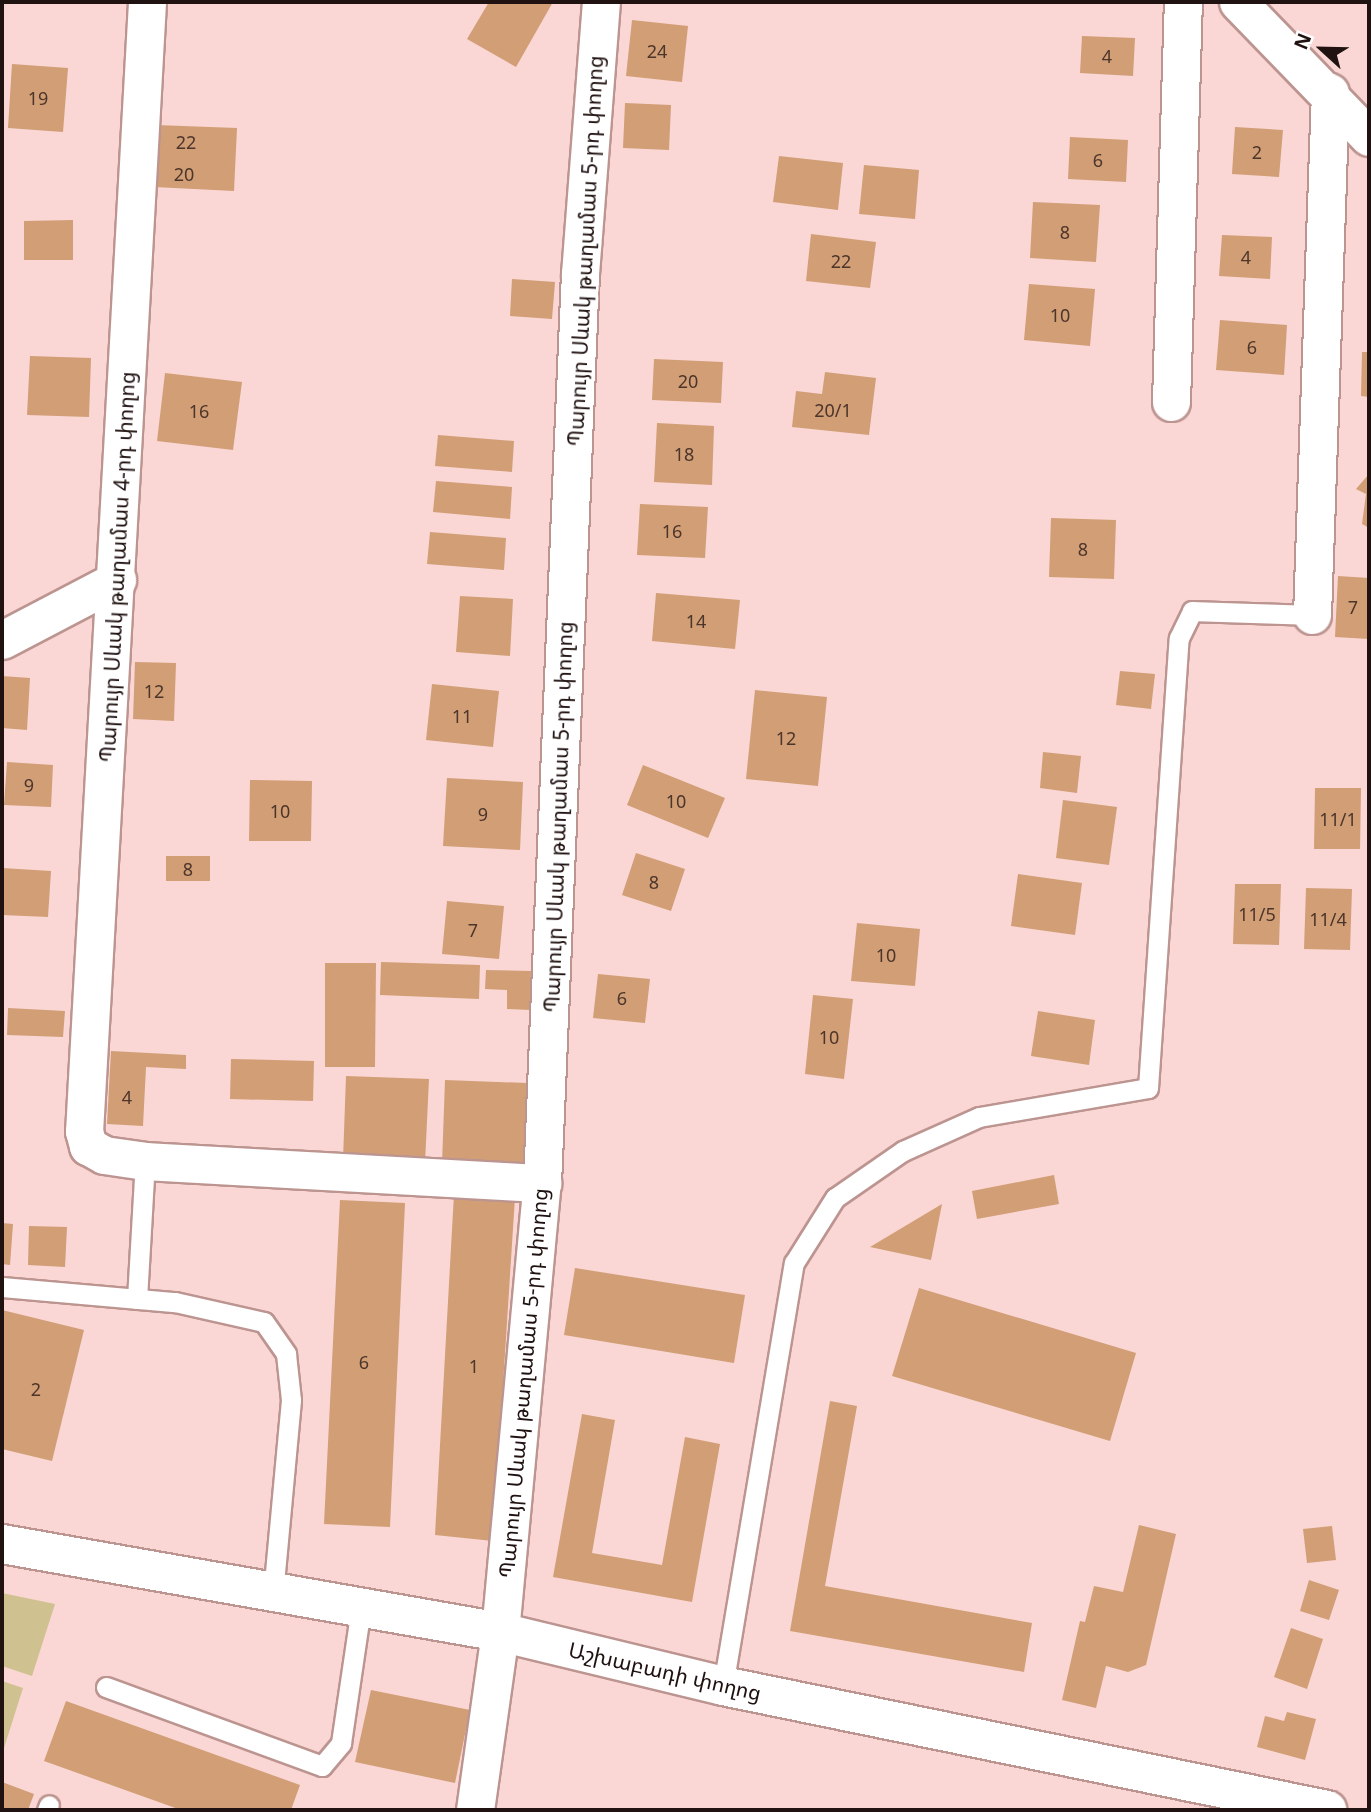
<!DOCTYPE html>
<html>
<head>
<meta charset="utf-8">
<style>
	body { margin:0 }
	#map { position:relative; width:1371px; height:1812px; overflow:hidden; background:#fad7d4; font-family:"Noto Sans","Noto Sans Armenian",sans-serif }
	div>[style] { position:absolute }
	[style*='--x'] { left:calc(var(--x)*1px); top:calc(var(--y)*1px); width:calc(var(--w)*1px); rotate:calc(var(--a)*1deg) }
	.green>* { inset:0; background:#d0c190 }
	.building>* { inset:0; background:#d19e76 }
	.roads { filter:drop-shadow(2px 0 #bc9490) drop-shadow(-2px 0 #bc9490) drop-shadow(0 2px #bc9490) drop-shadow(0 -2px #bc9490) }
	.service>* { height:19px; margin:-9.5px; padding:0 9.5px; transform-origin:9.5px; border-radius:9.5px; background:#fff }
	.minor>* { height:37px; margin:-18.5px; padding:0 18.5px; transform-origin:18.5px; border-radius:18.5px; background:#fff }
	.tertiary>* { height:38px; margin:-19px; padding:0 19px; transform-origin:19px; border-radius:19px; background:#fff }
	span { translate:-50% -50%; white-space:nowrap; text-align:center; line-height:1.15; -webkit-text-stroke:5px #fff; paint-order:stroke }
	.number-label { font-size:18px; color:#4c352a }
	.number-label span { -webkit-text-stroke-width:0 }
	.street-label { font-size:21px; color:#201211 }
	.frame { position:absolute; inset:0; border:4px solid #201211; pointer-events:none }
	.north { position:absolute; left:1287px; top:14px; width:70px; height:70px; -webkit-text-stroke:5px #fff; paint-order:stroke; rotate:292deg; font-size:19px; font-weight:700; line-height:28px; text-align:center; color:#201211 }
	.north::after { content:''; display:block; margin:auto; width:24px; height:32px; background:#201211; clip-path:polygon(50% 0,100% 100%,50% 72%,0 100%) }
</style>
</head>
<body>
<div id="map">
	<div class="green">
		<div style="clip-path:polygon(2px 1593px,55px 1604px,32px 1676px,2px 1666px)"></div>
		<div style="clip-path:polygon(2px 1681px,23px 1688px,4px 1748px,2px 1747px)"></div>
	</div>
	<div class="building">
		<div style="clip-path:polygon(489px 2px,553px 2px,516px 67px,467px 39px)"></div>
		<div style="clip-path:polygon(632px 20px,688px 26px,682px 82px,626px 76px)"></div>
		<div style="clip-path:polygon(1082px 36px,1135px 38px,1133px 76px,1080px 73px)"></div>
		<div style="clip-path:polygon(12px 64px,68px 68px,63px 132px,8px 128px)"></div>
		<div style="clip-path:polygon(625px 103px,671px 105px,669px 150px,623px 148px)"></div>
		<div style="clip-path:polygon(156px 125px,237px 128px,234px 191px,154px 187px)"></div>
		<div style="clip-path:polygon(1235px 127px,1283px 130px,1279px 177px,1232px 174px)"></div>
		<div style="clip-path:polygon(1070px 137px,1128px 140px,1126px 182px,1068px 179px)"></div>
		<div style="clip-path:polygon(779px 156px,843px 163px,838px 210px,773px 202px)"></div>
		<div style="clip-path:polygon(864px 165px,919px 170px,915px 219px,859px 214px)"></div>
		<div style="clip-path:polygon(1033px 202px,1100px 205px,1096px 262px,1030px 258px)"></div>
		<div style="clip-path:polygon(73px 220px,73px 260px,24px 260px,24px 221px)"></div>
		<div style="clip-path:polygon(811px 234px,876px 242px,870px 288px,806px 281px)"></div>
		<div style="clip-path:polygon(1222px 235px,1272px 237px,1270px 279px,1219px 276px)"></div>
		<div style="clip-path:polygon(512px 279px,555px 282px,552px 319px,510px 316px)"></div>
		<div style="clip-path:polygon(1029px 284px,1095px 289px,1090px 346px,1024px 340px)"></div>
		<div style="clip-path:polygon(1220px 320px,1287px 325px,1284px 375px,1216px 370px)"></div>
		<div style="clip-path:polygon(1362px 352px,1369px 352px,1369px 397px,1361px 396px)"></div>
		<div style="clip-path:polygon(30px 356px,91px 358px,89px 417px,27px 415px)"></div>
		<div style="clip-path:polygon(654px 359px,723px 362px,721px 403px,652px 400px)"></div>
		<div style="clip-path:polygon(825px 372px,876px 378px,869px 435px,792px 427px,796px 391px,822px 394px)"></div>
		<div style="clip-path:polygon(165px 373px,242px 382px,233px 450px,157px 441px)"></div>
		<div style="clip-path:polygon(657px 423px,714px 426px,712px 485px,654px 482px)"></div>
		<div style="clip-path:polygon(438px 435px,514px 441px,512px 472px,435px 466px)"></div>
		<div style="clip-path:polygon(1369px 474px,1369px 528px,1362px 524px,1366px 494px,1356px 489px)"></div>
		<div style="clip-path:polygon(436px 481px,512px 487px,510px 519px,433px 512px)"></div>
		<div style="clip-path:polygon(640px 504px,708px 507px,705px 558px,637px 555px)"></div>
		<div style="clip-path:polygon(1051px 518px,1116px 520px,1114px 579px,1049px 577px)"></div>
		<div style="clip-path:polygon(430px 532px,506px 538px,504px 570px,427px 564px)"></div>
		<div style="clip-path:polygon(1338px 576px,1369px 578px,1369px 639px,1335px 637px)"></div>
		<div style="clip-path:polygon(656px 593px,740px 600px,735px 649px,652px 641px)"></div>
		<div style="clip-path:polygon(460px 596px,513px 599px,510px 656px,456px 652px)"></div>
		<div style="clip-path:polygon(135px 662px,176px 663px,174px 721px,133px 719px)"></div>
		<div style="clip-path:polygon(1120px 671px,1155px 674px,1151px 709px,1116px 705px)"></div>
		<div style="clip-path:polygon(2px 676px,30px 678px,27px 730px,2px 728px)"></div>
		<div style="clip-path:polygon(432px 684px,499px 691px,493px 747px,426px 740px)"></div>
		<div style="clip-path:polygon(755px 690px,827px 697px,818px 786px,746px 779px)"></div>
		<div style="clip-path:polygon(1043px 752px,1081px 756px,1077px 793px,1040px 788px)"></div>
		<div style="clip-path:polygon(7px 762px,53px 765px,51px 807px,4px 805px)"></div>
		<div style="clip-path:polygon(643px 765px,725px 798px,708px 838px,627px 805px)"></div>
		<div style="clip-path:polygon(447px 778px,523px 782px,520px 850px,443px 846px)"></div>
		<div style="clip-path:polygon(250px 780px,312px 781px,311px 841px,249px 841px)"></div>
		<div style="clip-path:polygon(1315px 788px,1361px 788px,1360px 849px,1314px 849px)"></div>
		<div style="clip-path:polygon(1063px 800px,1117px 807px,1109px 865px,1056px 858px)"></div>
		<div style="clip-path:polygon(636px 853px,685px 869px,671px 911px,622px 895px)"></div>
		<div style="clip-path:polygon(166px 856px,210px 856px,210px 881px,166px 881px)"></div>
		<div style="clip-path:polygon(2px 868px,51px 871px,48px 917px,2px 915px)"></div>
		<div style="clip-path:polygon(1018px 874px,1082px 883px,1075px 935px,1011px 926px)"></div>
		<div style="clip-path:polygon(1235px 884px,1281px 884px,1279px 945px,1233px 944px)"></div>
		<div style="clip-path:polygon(1306px 888px,1352px 889px,1350px 950px,1304px 949px)"></div>
		<div style="clip-path:polygon(447px 901px,504px 906px,499px 959px,442px 954px)"></div>
		<div style="clip-path:polygon(857px 923px,920px 929px,915px 986px,851px 981px)"></div>
		<div style="clip-path:polygon(381px 962px,480px 965px,479px 999px,380px 995px)"></div>
		<div style="clip-path:polygon(325px 963px,376px 963px,375px 1067px,325px 1067px)"></div>
		<div style="clip-path:polygon(486px 970px,531px 971px,530px 1010px,507px 1009px,507px 990px,485px 989px)"></div>
		<div style="clip-path:polygon(598px 974px,650px 979px,645px 1023px,593px 1018px)"></div>
		<div style="clip-path:polygon(813px 995px,853px 999px,844px 1079px,805px 1074px)"></div>
		<div style="clip-path:polygon(8px 1008px,65px 1011px,63px 1037px,7px 1035px)"></div>
		<div style="clip-path:polygon(1038px 1011px,1095px 1020px,1089px 1065px,1031px 1056px)"></div>
		<div style="clip-path:polygon(111px 1051px,186px 1055px,186px 1069px,146px 1067px,143px 1126px,107px 1124px)"></div>
		<div style="clip-path:polygon(231px 1059px,314px 1061px,313px 1101px,230px 1099px)"></div>
		<div style="clip-path:polygon(346px 1076px,429px 1079px,425px 1163px,343px 1160px)"></div>
		<div style="clip-path:polygon(445px 1080px,527px 1083px,524px 1167px,442px 1164px)"></div>
		<div style="clip-path:polygon(1054px 1175px,1059px 1204px,977px 1219px,972px 1191px)"></div>
		<div style="clip-path:polygon(454px 1194px,515px 1197px,493px 1541px,435px 1535px)"></div>
		<div style="clip-path:polygon(340px 1200px,405px 1203px,390px 1527px,324px 1524px)"></div>
		<div style="clip-path:polygon(942px 1204px,931px 1260px,870px 1247px)"></div>
		<div style="clip-path:polygon(2px 1223px,13px 1224px,10px 1265px,2px 1264px)"></div>
		<div style="clip-path:polygon(29px 1226px,67px 1227px,65px 1267px,28px 1265px)"></div>
		<div style="clip-path:polygon(575px 1268px,745px 1295px,734px 1363px,564px 1335px)"></div>
		<div style="clip-path:polygon(919px 1288px,1136px 1353px,1110px 1441px,892px 1376px)"></div>
		<div style="clip-path:polygon(2px 1310px,84px 1330px,52px 1461px,2px 1449px)"></div>
		<div style="clip-path:polygon(830px 1401px,857px 1406px,825px 1586px,1032px 1623px,1024px 1672px,790px 1631px)"></div>
		<div style="clip-path:polygon(582px 1414px,615px 1420px,592px 1553px,662px 1565px,685px 1437px,720px 1444px,692px 1602px,553px 1577px)"></div>
		<div style="clip-path:polygon(1139px 1525px,1176px 1534px,1146px 1665px,1128px 1672px,1106px 1666px,1096px 1708px,1062px 1700px,1080px 1621px,1085px 1622px,1094px 1586px,1123px 1592px)"></div>
		<div style="clip-path:polygon(1332px 1526px,1336px 1560px,1307px 1563px,1303px 1529px)"></div>
		<div style="clip-path:polygon(1309px 1580px,1339px 1590px,1329px 1620px,1300px 1611px)"></div>
		<div style="clip-path:polygon(1291px 1628px,1323px 1639px,1307px 1689px,1274px 1677px)"></div>
		<div style="clip-path:polygon(371px 1690px,470px 1710px,455px 1783px,355px 1762px)"></div>
		<div style="clip-path:polygon(66px 1701px,300px 1785px,291px 1810px,181px 1810px,44px 1761px)"></div>
		<div style="clip-path:polygon(1287px 1712px,1316px 1719px,1305px 1760px,1257px 1747px,1265px 1716px,1284px 1721px)"></div>
		<div style="clip-path:polygon(2px 1782px,34px 1794px,28px 1810px,2px 1810px)"></div>
	</div>
	<div class="roads">
		<div class="service">
			<div style="--x:2;--y:1287;--w:174;--a:5"></div>
			<div style="--x:175;--y:1302;--w:91;--a:12.7"></div>
			<div style="--x:264;--y:1322;--w:39;--a:55"></div>
			<div style="--x:286;--y:1354;--w:46;--a:83.8"></div>
			<div style="--x:291;--y:1400;--w:194;--a:95.3"></div>
			<div style="--x:137;--y:1299;--w:138;--a:-86.7"></div>
			<div style="--x:723;--y:1686;--w:429;--a:-80.5"></div>
			<div style="--x:794;--y:1263;--w:77;--a:-57.8"></div>
			<div style="--x:835;--y:1198;--w:83;--a:-34.7"></div>
			<div style="--x:903;--y:1151;--w:83;--a:-24.1"></div>
			<div style="--x:979;--y:1117;--w:171;--a:-9.7"></div>
			<div style="--x:1148;--y:1088;--w:451;--a:-86.1"></div>
			<div style="--x:1179;--y:638;--w:30;--a:-64"></div>
			<div style="--x:1192;--y:611;--w:120;--a:1.9"></div>
			<div style="--x:106;--y:1687;--w:230;--a:20.1"></div>
			<div style="--x:322;--y:1766;--w:30;--a:-50"></div>
			<div style="--x:341;--y:1743;--w:137;--a:-81.6"></div>
			<div style="--x:47;--y:1810;--w:5;--a:-68"></div>
		</div>
		<div class="minor">
			<div style="--x:147;--y:2;--w:1131;--a:93.19"></div>
			<div style="--x:84;--y:1131;--w:16;--a:75"></div>
			<div style="--x:88;--y:1146;--w:18;--a:29"></div>
			<div style="--x:104;--y:1155;--w:41;--a:8.3"></div>
			<div style="--x:145;--y:1161;--w:398;--a:3.2"></div>
			<div style="--x:1238;--y:2;--w:188;--a:45.9"></div>
			<div style="--x:1171;--y:402;--w:400;--a:-88.3"></div>
			<div style="--x:1312;--y:615;--w:523;--a:-88.03"></div>
			<div style="--x:2;--y:640;--w:130;--a:-27.6"></div>
			<div style="--x:475;--y:1810;--w:180;--a:-82"></div>
			<div style="--x:500;--y:1632;--w:451;--a:-84.7"></div>
			<div style="--x:542;--y:1183;--w:910;--a:-87.61"></div>
			<div style="--x:580;--y:274;--w:273;--a:-85.6"></div>
		</div>
		<div class="tertiary">
			<div style="--x:2;--y:1544;--w:506;--a:10.02"></div>
			<div style="--x:500;--y:1632;--w:229;--a:13.6"></div>
			<div style="--x:723;--y:1686;--w:617;--a:11.6"></div>
		</div>
	</div>
	<div class="number-label">
		<span style="left:657px;top:51px">24</span>
		<span style="left:1107px;top:56px">4</span>
		<span style="left:38px;top:98px">19</span>
		<span style="left:186px;top:142px">22</span>
		<span style="left:1257px;top:152px">2</span>
		<span style="left:1098px;top:160px">6</span>
		<span style="left:184px;top:174px">20</span>
		<span style="left:1065px;top:232px">8</span>
		<span style="left:1246px;top:257px">4</span>
		<span style="left:841px;top:261px">22</span>
		<span style="left:1060px;top:315px">10</span>
		<span style="left:1252px;top:347px">6</span>
		<span style="left:688px;top:381px">20</span>
		<span style="left:833px;top:410px">20/1</span>
		<span style="left:199px;top:411px">16</span>
		<span style="left:684px;top:454px">18</span>
		<span style="left:672px;top:531px">16</span>
		<span style="left:1083px;top:549px">8</span>
		<span style="left:1353px;top:607px">7</span>
		<span style="left:696px;top:621px">14</span>
		<span style="left:154px;top:691px">12</span>
		<span style="left:462px;top:716px">11</span>
		<span style="left:786px;top:738px">12</span>
		<span style="left:29px;top:785px">9</span>
		<span style="left:676px;top:801px">10</span>
		<span style="left:280px;top:811px">10</span>
		<span style="left:483px;top:814px">9</span>
		<span style="left:1338px;top:819px">11/1</span>
		<span style="left:188px;top:869px">8</span>
		<span style="left:654px;top:882px">8</span>
		<span style="left:1257px;top:914px">11/5</span>
		<span style="left:1328px;top:919px">11/4</span>
		<span style="left:473px;top:930px">7</span>
		<span style="left:886px;top:955px">10</span>
		<span style="left:622px;top:998px">6</span>
		<span style="left:829px;top:1037px">10</span>
		<span style="left:127px;top:1097px">4</span>
		<span style="left:364px;top:1362px">6</span>
		<span style="left:474px;top:1366px">1</span>
		<span style="left:36px;top:1389px">2</span>
	</div>
	<div class="street-label">
		<span style="left:585px;top:251px;rotate:-87deg">Պարույր Սևակ թաղամաս 5-րդ փողոց</span>
		<span style="left:117px;top:567px;rotate:-87deg">Պարույր Սևակ թաղամաս 4-րդ փողոց</span>
		<span style="left:558px;top:817px;rotate:-88deg">Պարույր Սևակ թաղամաս 5-րդ փողոց</span>
		<span style="left:523px;top:1383px;rotate:-85deg">Պարույր Սևակ թաղամաս 5-րդ փողոց</span>
		<span style="left:665px;top:1671px;rotate:13deg">Աշխաբադի փողոց</span>
	</div>
	<div class="frame"></div>
	<div class="north">N</div>
</div>
</body>
</html>
